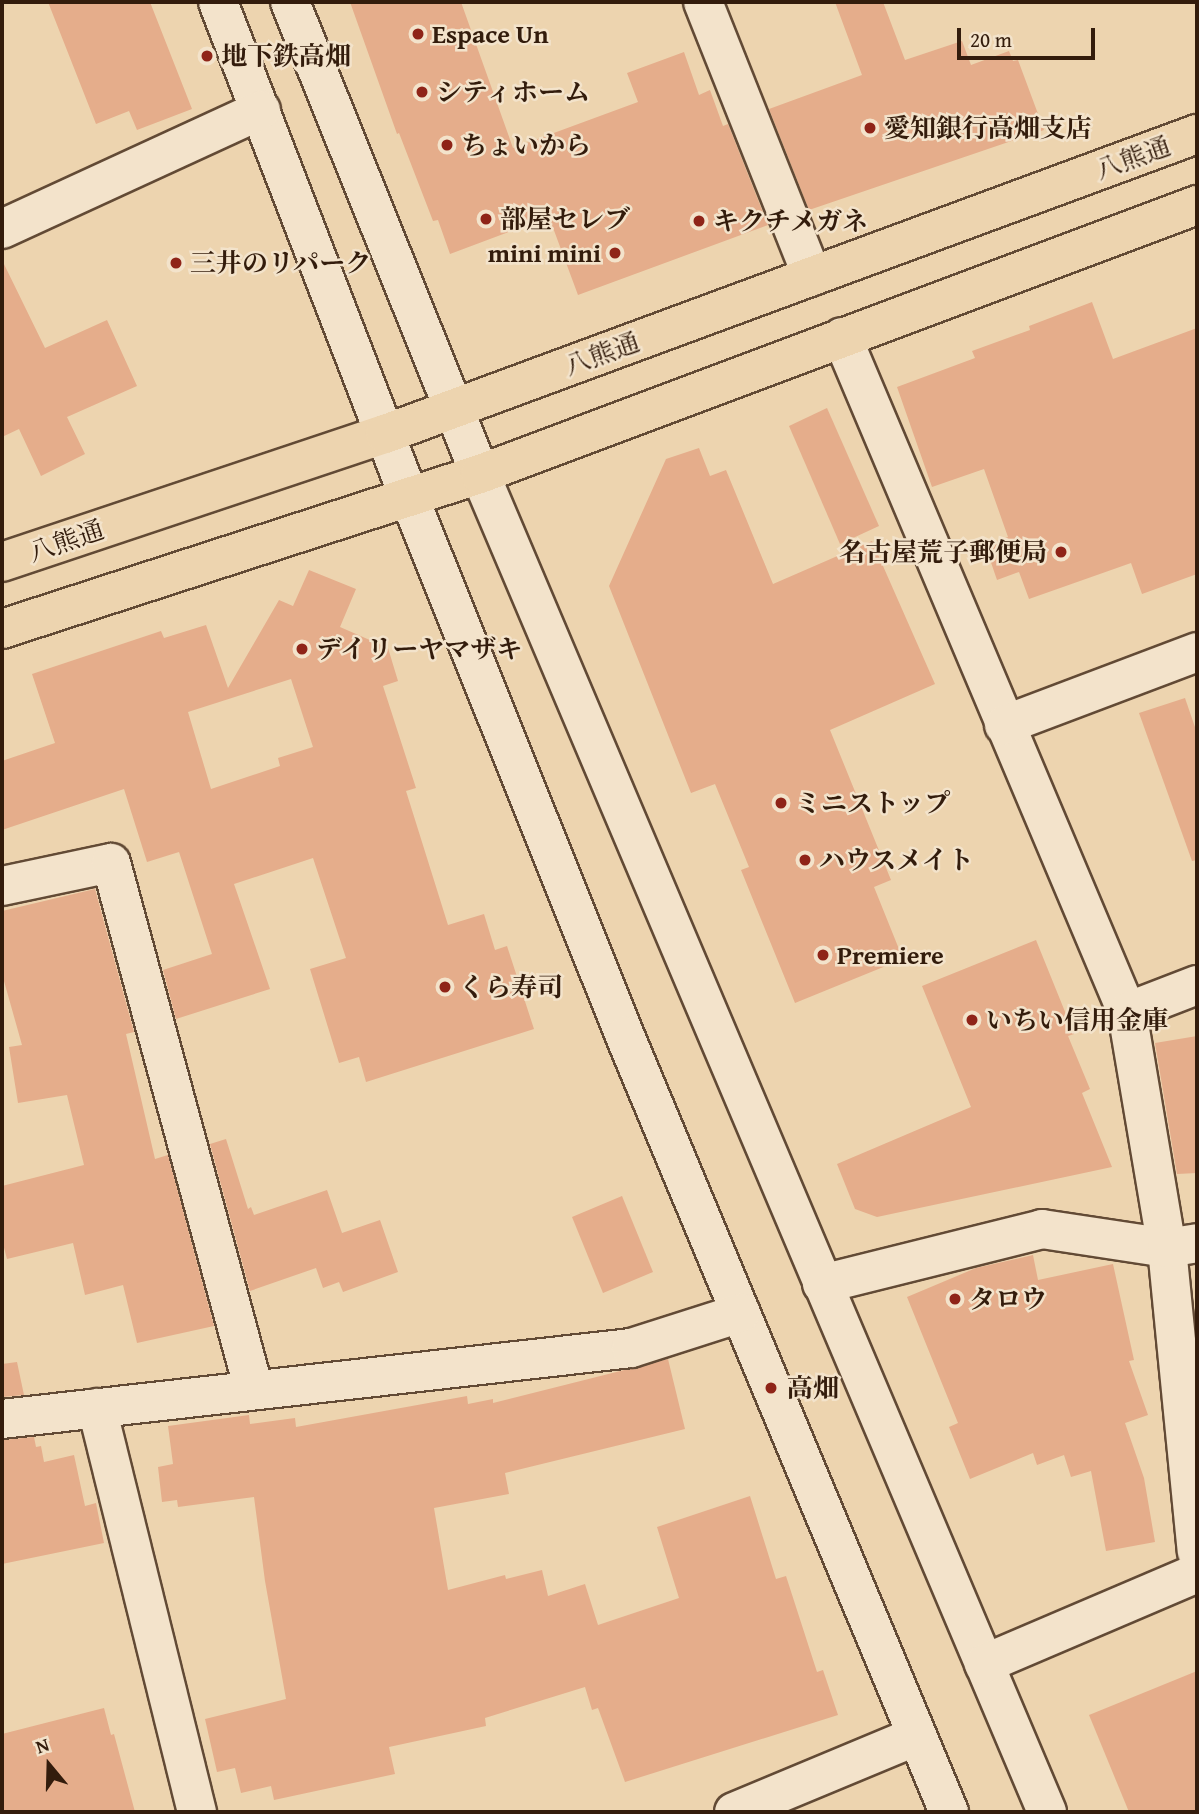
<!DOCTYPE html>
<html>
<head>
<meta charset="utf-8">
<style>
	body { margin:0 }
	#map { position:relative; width:1199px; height:1814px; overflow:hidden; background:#edd4af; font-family:"Gentium Book Plus","Noto Serif JP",serif }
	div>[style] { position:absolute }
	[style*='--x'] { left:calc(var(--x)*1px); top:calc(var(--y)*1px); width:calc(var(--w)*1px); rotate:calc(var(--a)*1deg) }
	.building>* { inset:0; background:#e5ad8b }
	.roads { filter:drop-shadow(2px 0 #624a35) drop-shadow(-2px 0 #624a35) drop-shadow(0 2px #624a35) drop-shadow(0 -2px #624a35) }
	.minor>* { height:38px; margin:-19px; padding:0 19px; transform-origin:19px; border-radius:19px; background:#f3e3cb }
	.major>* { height:38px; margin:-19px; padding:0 19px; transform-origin:19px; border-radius:19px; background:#edd4af }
	.dots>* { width:19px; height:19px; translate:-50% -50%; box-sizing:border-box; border:4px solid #f3e3cb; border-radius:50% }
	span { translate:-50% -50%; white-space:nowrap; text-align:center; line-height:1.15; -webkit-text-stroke:5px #f3e3cb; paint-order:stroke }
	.poi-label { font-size:26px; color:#331c0c; font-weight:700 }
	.left { translate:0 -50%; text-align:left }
	.right { translate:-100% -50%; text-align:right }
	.street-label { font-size:26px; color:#331c0c }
	.frame { position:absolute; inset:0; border:4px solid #331c0c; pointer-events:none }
	.north { position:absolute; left:14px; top:1730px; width:70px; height:70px; -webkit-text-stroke:5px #f3e3cb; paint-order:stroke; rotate:341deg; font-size:19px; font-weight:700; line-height:28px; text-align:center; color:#331c0c }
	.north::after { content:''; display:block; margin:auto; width:24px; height:32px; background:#331c0c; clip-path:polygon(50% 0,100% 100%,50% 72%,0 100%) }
	.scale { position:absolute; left:957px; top:28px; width:138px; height:32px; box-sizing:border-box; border:4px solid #331c0c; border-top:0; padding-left:9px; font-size:21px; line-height:24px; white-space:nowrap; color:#331c0c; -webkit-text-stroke:5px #f3e3cb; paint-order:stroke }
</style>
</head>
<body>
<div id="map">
	<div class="building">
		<div style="clip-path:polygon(48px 2px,150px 2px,192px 109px,137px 130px,129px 111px,96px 124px)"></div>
		<div style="clip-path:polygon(350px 2px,461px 2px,513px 148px,638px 102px,627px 73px,684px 52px,699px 95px,710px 90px,723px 126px,728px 124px,768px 225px,578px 295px,549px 217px,450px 254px,438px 220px,433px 221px,399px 133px,397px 134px)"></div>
		<div style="clip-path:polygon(835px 2px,883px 2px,905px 60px,962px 41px,971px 65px,1009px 51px,1013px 61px,1018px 60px,1044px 130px,809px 210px,769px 109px,862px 75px)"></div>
		<div style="clip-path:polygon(2px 260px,45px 348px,107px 320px,137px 386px,67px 417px,85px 454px,41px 476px,19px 429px,2px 437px)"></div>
		<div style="clip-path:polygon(1092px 302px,1113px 359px,1197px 328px,1197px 574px,1142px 594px,1131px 563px,1029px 599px,1019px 572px,997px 580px,985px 545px,1008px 537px,984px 469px,932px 487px,897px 387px,975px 358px,972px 351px,1030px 330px,1029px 326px)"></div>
		<div style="clip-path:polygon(827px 408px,879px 526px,840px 544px,789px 426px)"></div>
		<div style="clip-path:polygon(699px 448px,710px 476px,726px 470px,773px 584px,872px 541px,935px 684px,830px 730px,891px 880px,874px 887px,903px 959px,795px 1003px,741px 870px,749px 867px,715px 784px,691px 793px,609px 586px,666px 459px)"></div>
		<div style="clip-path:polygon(evenodd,309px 570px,356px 589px,340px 627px,388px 648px,398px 681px,383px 686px,416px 788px,406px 791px,448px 925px,484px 914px,495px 950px,507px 946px,534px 1029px,366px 1082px,359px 1057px,339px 1063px,310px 969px,346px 958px,313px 858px,234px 884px,270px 989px,176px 1019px,163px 970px,212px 954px,179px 852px,147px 862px,124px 789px,2px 830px,2px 761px,55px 743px,32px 674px,161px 631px,164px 638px,206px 625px,228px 688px,279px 600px,293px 606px,309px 570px,291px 679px,313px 747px,278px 758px,280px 766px,211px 789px,188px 712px,291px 679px)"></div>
		<div style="clip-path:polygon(1185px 698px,1197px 733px,1197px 860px,1192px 861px,1139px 713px)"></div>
		<div style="clip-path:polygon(95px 889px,134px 1032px,126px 1034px,155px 1159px,168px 1155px,214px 1326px,137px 1343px,123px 1285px,85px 1295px,73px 1243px,7px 1259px,2px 1240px,2px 1186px,84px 1165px,67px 1095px,18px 1103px,9px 1047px,22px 1045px,2px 974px,2px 911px)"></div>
		<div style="clip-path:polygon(1036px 940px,1074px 1034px,1068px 1036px,1090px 1089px,1082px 1093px,1112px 1167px,877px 1217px,855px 1209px,837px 1164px,971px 1107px,922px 986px)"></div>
		<div style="clip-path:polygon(1197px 1036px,1197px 1173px,1177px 1174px,1155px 1043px)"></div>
		<div style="clip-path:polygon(226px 1139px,248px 1209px,251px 1207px,254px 1215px,327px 1190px,342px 1233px,380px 1220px,398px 1272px,343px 1292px,339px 1282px,323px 1288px,316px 1268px,250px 1291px,210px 1144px)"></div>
		<div style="clip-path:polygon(622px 1196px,653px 1272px,603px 1293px,572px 1217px)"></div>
		<div style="clip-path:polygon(1033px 1255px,1038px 1280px,1113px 1264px,1134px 1360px,1129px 1361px,1148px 1415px,1125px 1423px,1144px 1478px,1155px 1542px,1106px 1551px,1091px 1471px,1071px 1477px,1064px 1455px,1037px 1465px,1033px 1453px,970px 1479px,949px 1427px,958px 1423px,907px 1297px,976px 1268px)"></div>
		<div style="clip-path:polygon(668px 1359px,685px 1429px,505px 1473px,509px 1494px,434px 1508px,448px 1590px,505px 1575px,506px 1579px,542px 1570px,548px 1596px,585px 1584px,598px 1625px,679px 1598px,657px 1527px,750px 1496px,776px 1579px,786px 1576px,817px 1672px,823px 1670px,838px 1715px,625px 1782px,598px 1708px,592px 1710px,585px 1687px,485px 1718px,486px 1726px,389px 1747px,395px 1774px,274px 1800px,271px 1786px,241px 1793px,235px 1768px,217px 1772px,205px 1719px,286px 1699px,265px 1581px,254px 1497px,178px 1507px,177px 1500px,162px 1502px,158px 1467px,173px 1464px,168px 1426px,249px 1415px,250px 1424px,295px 1418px,296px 1427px,467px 1396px,468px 1404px,493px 1399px,493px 1403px)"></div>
		<div style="clip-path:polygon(17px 1362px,24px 1395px,2px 1397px,2px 1364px)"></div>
		<div style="clip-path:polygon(34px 1437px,36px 1447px,41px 1446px,44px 1462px,74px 1455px,85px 1506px,96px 1503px,104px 1543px,2px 1564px,2px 1440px)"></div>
		<div style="clip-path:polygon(1197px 1671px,1197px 1812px,1129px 1812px,1089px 1715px)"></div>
		<div style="clip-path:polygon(104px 1708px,111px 1735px,114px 1734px,135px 1812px,2px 1812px,2px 1734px)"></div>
	</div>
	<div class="roads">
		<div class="minor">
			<div style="--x:218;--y:2;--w:531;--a:68.9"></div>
			<div style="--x:409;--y:497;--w:581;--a:68.16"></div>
			<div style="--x:625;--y:1036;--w:841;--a:67.34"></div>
			<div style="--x:290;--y:2;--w:509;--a:68.07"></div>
			<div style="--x:480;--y:474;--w:1453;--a:67.03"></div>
			<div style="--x:703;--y:2;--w:295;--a:68.3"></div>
			<div style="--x:2;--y:229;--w:285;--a:-24.7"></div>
			<div style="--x:842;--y:337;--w:733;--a:67.11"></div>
			<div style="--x:1127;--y:1012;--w:239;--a:80.4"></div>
			<div style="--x:1167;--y:1248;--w:305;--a:84.4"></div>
			<div style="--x:1004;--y:725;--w:206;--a:-20.7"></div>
			<div style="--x:2;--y:886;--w:111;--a:-11.9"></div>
			<div style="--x:111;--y:863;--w:546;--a:74.82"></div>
			<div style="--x:1127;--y:1012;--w:75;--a:-21.1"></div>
			<div style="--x:822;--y:1284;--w:227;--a:-14"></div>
			<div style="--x:1042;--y:1229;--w:126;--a:8.6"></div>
			<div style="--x:1167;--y:1248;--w:30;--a:-9"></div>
			<div style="--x:97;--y:1408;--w:416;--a:76.1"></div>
			<div style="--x:2;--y:1419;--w:633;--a:-6.44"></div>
			<div style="--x:631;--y:1348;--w:115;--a:-17.7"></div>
			<div style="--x:984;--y:1664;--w:232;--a:-23.1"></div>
			<div style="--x:734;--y:1812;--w:198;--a:-22.6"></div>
		</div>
		<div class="major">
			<div style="--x:2;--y:562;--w:404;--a:-18.5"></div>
			<div style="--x:385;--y:434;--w:866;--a:-20.28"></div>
			<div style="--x:2;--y:629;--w:503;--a:-17.97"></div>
			<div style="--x:480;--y:474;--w:766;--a:-20.56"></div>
		</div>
	</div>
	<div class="dots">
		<div style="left:418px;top:34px;background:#8f2418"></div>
		<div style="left:207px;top:56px;background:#8f2418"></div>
		<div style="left:422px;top:92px;background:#8f2418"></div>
		<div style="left:870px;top:128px;background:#8f2418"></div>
		<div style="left:447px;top:145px;background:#8f2418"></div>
		<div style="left:486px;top:219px;background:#8f2418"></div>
		<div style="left:699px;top:221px;background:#8f2418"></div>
		<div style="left:615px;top:253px;background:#8f2418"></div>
		<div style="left:176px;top:263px;background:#8f2418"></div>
		<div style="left:1061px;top:552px;background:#8f2418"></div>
		<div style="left:302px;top:649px;background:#8f2418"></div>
		<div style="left:781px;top:803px;background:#8f2418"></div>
		<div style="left:805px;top:860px;background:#8f2418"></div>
		<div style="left:823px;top:955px;background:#8f2418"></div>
		<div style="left:445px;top:987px;background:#8f2418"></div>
		<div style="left:972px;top:1020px;background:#8f2418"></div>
		<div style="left:955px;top:1299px;background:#8f2418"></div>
		<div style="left:771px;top:1388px;background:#8f2418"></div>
	</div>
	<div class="poi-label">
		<span class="left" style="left:432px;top:34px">Espace Un</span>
		<span class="left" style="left:221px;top:56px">地下鉄高畑</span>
		<span class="left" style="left:436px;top:92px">シティホーム</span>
		<span class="left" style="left:884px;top:128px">愛知銀行高畑支店</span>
		<span class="left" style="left:461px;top:145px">ちょいから</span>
		<span class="left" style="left:500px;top:219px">部屋セレブ</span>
		<span class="left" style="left:713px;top:221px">キクチメガネ</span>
		<span class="right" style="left:601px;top:253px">mini mini</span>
		<span class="left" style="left:190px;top:263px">三井のリパーク</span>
		<span class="right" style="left:1047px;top:552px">名古屋荒子郵便局</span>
		<span class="left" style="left:316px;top:649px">デイリーヤマザキ</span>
		<span class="left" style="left:795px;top:803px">ミニストップ</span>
		<span class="left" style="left:819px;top:860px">ハウスメイト</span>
		<span class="left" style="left:837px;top:955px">Premiere</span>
		<span class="left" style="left:459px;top:987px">くら寿司</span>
		<span class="left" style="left:986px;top:1020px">いちい信用金庫</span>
		<span class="left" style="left:969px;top:1299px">タロウ</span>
		<span class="left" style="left:787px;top:1388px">高畑</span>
	</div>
	<div class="street-label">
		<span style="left:1133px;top:158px;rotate:-20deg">八熊通</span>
		<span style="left:602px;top:354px;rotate:-20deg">八熊通</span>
		<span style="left:66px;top:541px;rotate:-19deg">八熊通</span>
	</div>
	<div class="frame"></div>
	<div class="north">N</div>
	<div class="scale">20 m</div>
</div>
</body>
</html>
